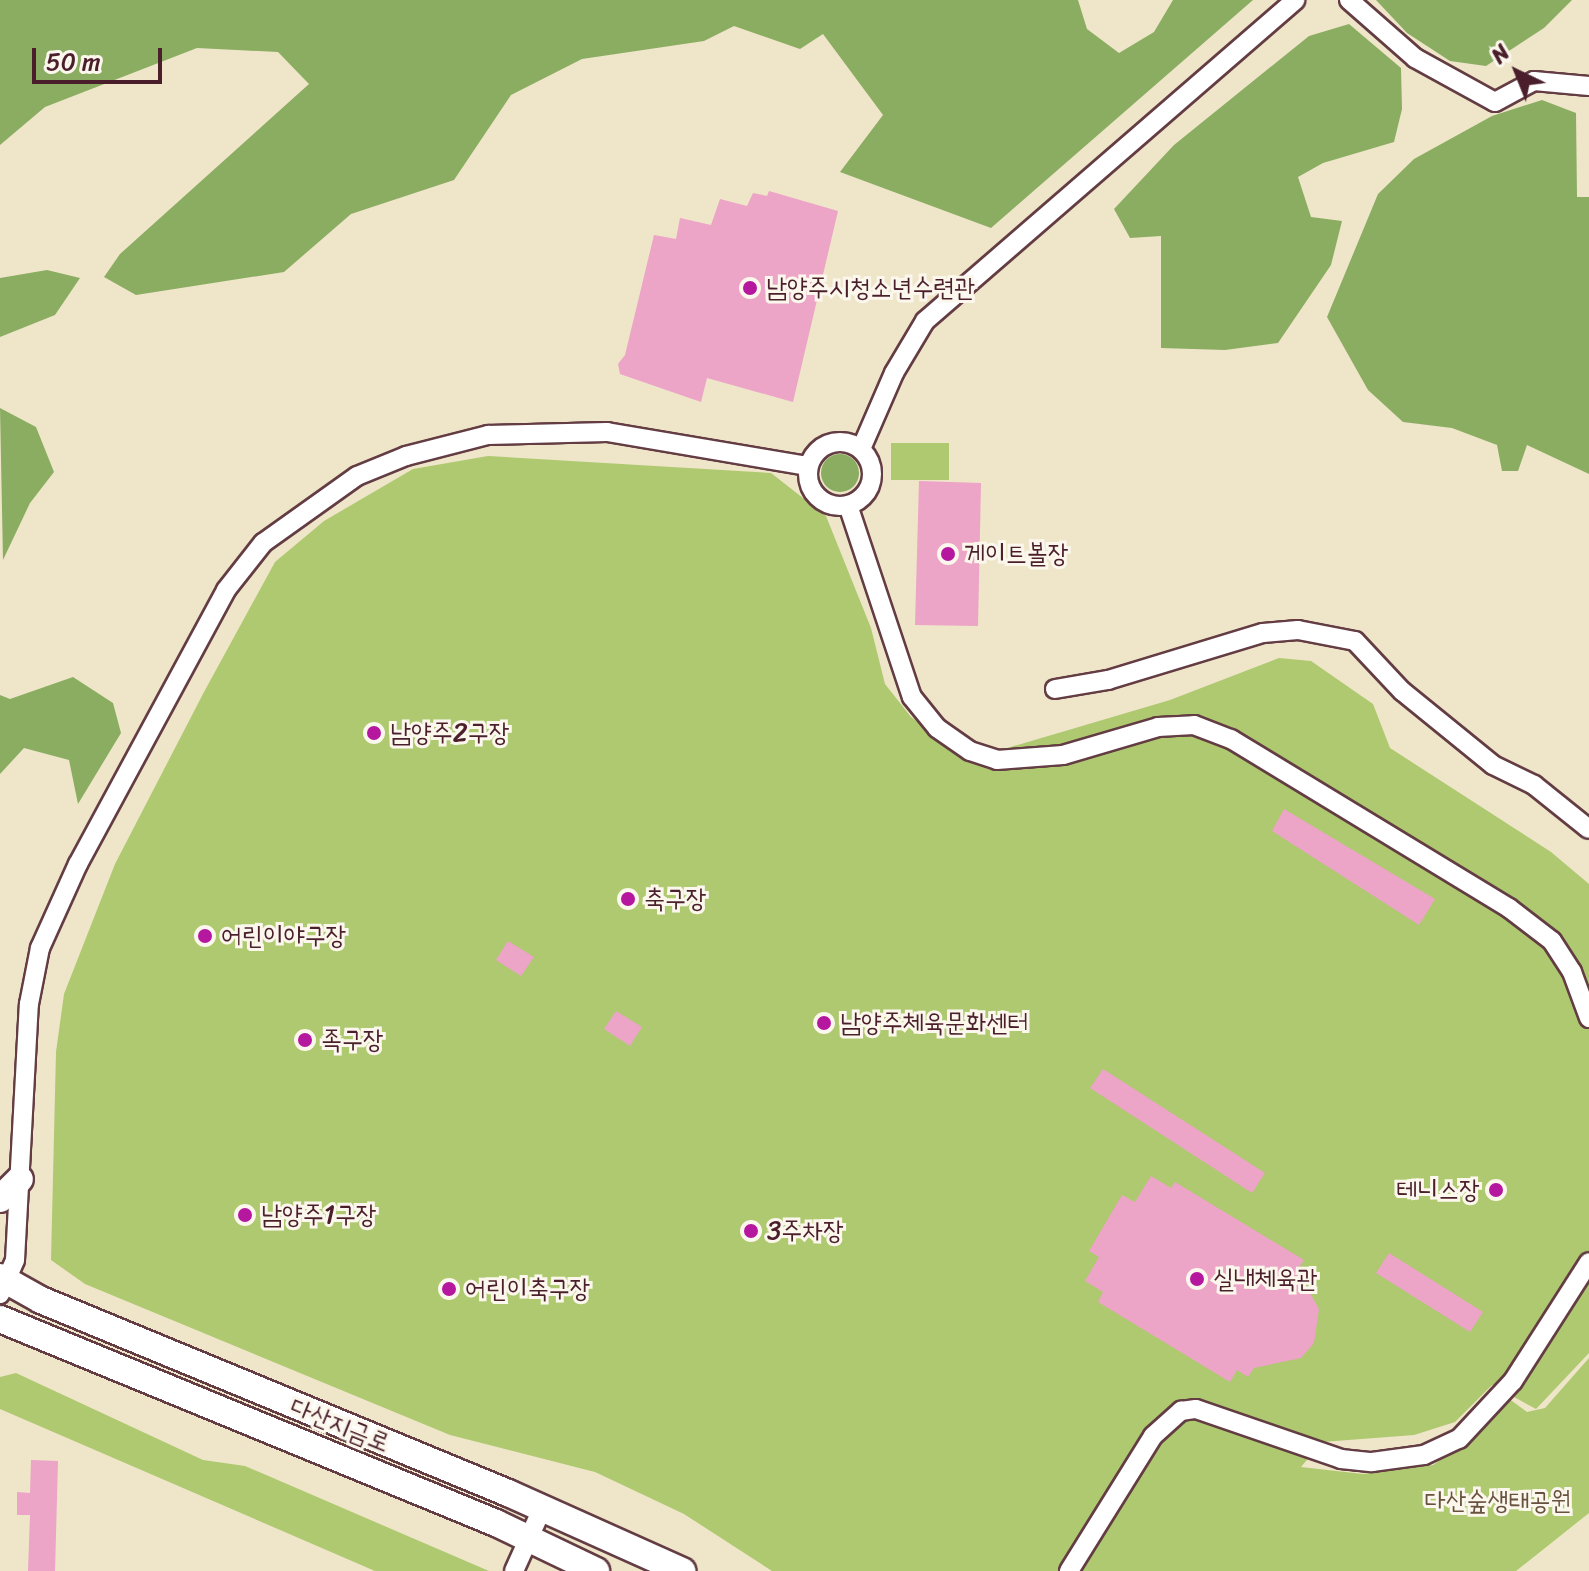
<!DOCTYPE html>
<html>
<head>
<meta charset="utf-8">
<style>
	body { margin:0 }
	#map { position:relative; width:1589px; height:1571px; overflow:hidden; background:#efe5c9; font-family:Sriracha,"Poor Story",sans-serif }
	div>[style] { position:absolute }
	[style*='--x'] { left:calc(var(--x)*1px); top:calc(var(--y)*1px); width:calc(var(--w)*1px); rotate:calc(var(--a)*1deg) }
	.green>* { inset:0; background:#aec96f }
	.forest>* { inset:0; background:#8aad62 }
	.round { border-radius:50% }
	.building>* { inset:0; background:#eca4c7 }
	.roads { filter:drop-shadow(2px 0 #633d43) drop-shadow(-2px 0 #633d43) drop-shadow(0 2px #633d43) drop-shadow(0 -2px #633d43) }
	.street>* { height:18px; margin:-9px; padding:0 9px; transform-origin:9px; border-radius:9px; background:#fff }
	.street>.ring { margin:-9px; padding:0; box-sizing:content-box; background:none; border:18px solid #fff; border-radius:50% }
	.secondary>* { height:26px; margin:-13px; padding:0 13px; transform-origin:13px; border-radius:13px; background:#fff }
	.dots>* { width:22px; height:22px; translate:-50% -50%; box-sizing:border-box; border:4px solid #fbf7ec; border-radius:50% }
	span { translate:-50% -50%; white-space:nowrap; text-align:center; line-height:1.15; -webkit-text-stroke:6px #fbf7ec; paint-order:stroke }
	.poi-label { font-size:26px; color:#4a1f2b }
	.left { translate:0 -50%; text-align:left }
	.right { translate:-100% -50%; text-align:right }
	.street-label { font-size:26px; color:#4a1f2b }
	.park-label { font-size:26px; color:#68523f }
	.north { position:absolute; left:1477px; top:32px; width:80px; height:80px; -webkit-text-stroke:6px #fbf7ec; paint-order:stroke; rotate:317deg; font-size:22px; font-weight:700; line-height:32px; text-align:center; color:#4a1f2b }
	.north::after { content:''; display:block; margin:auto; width:28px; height:36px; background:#4a1f2b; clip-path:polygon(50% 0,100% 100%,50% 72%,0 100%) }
	.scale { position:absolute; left:32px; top:48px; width:130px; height:36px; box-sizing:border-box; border:4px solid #4a1f2b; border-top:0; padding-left:10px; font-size:24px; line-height:28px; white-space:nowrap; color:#4a1f2b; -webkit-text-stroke:6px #fbf7ec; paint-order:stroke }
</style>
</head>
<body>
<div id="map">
	<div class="green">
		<div style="clip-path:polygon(891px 443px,949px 443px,949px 480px,891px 480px)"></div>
		<div style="clip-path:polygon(488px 456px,771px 473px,826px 516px,871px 628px,885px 684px,911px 717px,970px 759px,1170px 700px,1279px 658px,1311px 661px,1373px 704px,1390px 748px,1551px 852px,1589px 884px,1589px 1353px,1536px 1409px,1492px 1385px,1455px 1422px,1414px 1435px,1322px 1442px,1301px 1467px,1363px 1474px,1433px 1465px,1474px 1437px,1508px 1398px,1527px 1412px,1545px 1408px,1589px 1358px,1589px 1513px,1516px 1571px,772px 1571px,684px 1514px,595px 1472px,450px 1435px,85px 1284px,51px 1260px,56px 1052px,64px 994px,115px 864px,204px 692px,275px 562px,324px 521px,413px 469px)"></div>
		<div style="clip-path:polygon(16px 1373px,203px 1460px,245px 1466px,489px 1571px,375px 1571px,0 1409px,0 1377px)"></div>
	</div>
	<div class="forest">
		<div style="clip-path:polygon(0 0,1078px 0,1087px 29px,1119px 53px,1154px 32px,1173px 0,1253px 0,991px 228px,840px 172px,883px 115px,823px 34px,800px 49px,734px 26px,704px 41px,582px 59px,511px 95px,454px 180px,351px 214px,284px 272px,136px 295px,104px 277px,120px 254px,309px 84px,278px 52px,197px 48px,45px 107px,0 145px)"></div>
		<div style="clip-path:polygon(1376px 0,1572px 0,1544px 28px,1486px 66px,1450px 61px,1407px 33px)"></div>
		<div style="clip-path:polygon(1349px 24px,1401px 68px,1402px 109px,1394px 142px,1323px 163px,1298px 177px,1311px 217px,1342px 221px,1331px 265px,1278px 343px,1225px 350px,1161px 348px,1161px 236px,1130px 238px,1114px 209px,1174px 145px,1309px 36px)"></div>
		<div style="clip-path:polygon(1542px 100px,1576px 113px,1577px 197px,1589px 197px,1589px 474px,1527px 445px,1518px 471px,1502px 471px,1497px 445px,1452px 428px,1403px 422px,1368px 390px,1327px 317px,1378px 194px,1414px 159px,1492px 116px)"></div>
		<div style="clip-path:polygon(47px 270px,80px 278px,55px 315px,0 337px,0 278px)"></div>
		<div style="clip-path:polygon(0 408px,36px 427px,54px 472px,30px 503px,3px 560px)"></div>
		<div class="round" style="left:821px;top:454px;width:38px;height:38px"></div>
		<div style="clip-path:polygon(73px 677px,113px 703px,121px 733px,78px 804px,69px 760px,24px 748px,0 774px,0 695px,10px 699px)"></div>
	</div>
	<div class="building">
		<div style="clip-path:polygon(769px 191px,838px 211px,793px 402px,707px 378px,701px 402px,620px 374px,618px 364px,625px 355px,654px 235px,676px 239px,680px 218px,711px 225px,720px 199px,747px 206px,753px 193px,767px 196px)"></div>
		<div style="clip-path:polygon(919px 481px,981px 483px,978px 626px,915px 625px)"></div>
		<div style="clip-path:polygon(1284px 809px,1435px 899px,1419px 925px,1272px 831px)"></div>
		<div style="clip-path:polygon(508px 941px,534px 957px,521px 976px,496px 960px)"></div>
		<div style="clip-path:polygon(616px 1011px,642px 1027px,630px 1046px,604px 1029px)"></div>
		<div style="clip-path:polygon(1103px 1069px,1265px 1173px,1252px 1193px,1090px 1088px)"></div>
		<div style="clip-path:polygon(1151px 1176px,1171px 1188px,1175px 1182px,1304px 1260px,1298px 1269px,1310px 1276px,1305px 1284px,1319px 1309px,1314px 1343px,1301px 1358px,1254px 1368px,1248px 1377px,1237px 1370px,1230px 1382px,1098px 1302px,1103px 1292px,1085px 1281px,1099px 1257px,1089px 1251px,1122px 1195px,1135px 1202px)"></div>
		<div style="clip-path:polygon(1389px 1253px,1483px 1312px,1470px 1332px,1376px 1273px)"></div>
		<div style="clip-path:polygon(31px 1460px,58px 1461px,55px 1571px,28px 1571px,30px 1515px,17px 1515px,17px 1492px,30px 1493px)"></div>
	</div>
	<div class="roads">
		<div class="street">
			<div style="--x:1349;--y:0;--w:88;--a:41.3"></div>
			<div style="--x:1415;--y:58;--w:91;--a:28.8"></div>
			<div style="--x:1495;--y:102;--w:44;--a:-28.3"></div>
			<div style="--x:1534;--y:81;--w:55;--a:5.2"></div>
			<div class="ring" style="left:808px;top:442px;width:46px;height:46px"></div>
			<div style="--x:861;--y:449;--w:83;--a:-66.5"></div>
			<div style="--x:894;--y:373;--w:61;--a:-59.2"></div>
			<div style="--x:925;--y:321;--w:490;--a:-40.9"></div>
			<div style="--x:848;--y:505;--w:202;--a:71.6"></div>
			<div style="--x:912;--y:697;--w:40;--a:51"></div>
			<div style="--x:937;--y:728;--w:40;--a:34.9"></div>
			<div style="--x:970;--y:751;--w:28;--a:18"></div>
			<div style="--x:997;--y:760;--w:66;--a:-4.3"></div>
			<div style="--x:1063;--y:755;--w:99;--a:-16.4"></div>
			<div style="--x:1158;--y:727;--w:36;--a:-3"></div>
			<div style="--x:1194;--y:725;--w:40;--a:21"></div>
			<div style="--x:1231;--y:739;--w:325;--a:31.3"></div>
			<div style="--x:1509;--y:908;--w:54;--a:37.5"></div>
			<div style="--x:1552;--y:941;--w:37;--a:57"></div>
			<div style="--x:1572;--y:972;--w:49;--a:69.7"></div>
			<div style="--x:1055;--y:689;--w:54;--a:-9.6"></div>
			<div style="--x:1108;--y:680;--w:162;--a:-16.9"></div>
			<div style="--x:1263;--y:633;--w:35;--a:-5"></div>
			<div style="--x:1298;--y:630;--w:58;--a:10.9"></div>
			<div style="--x:1355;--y:641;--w:69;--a:46.8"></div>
			<div style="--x:1402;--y:691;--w:117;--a:39.1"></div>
			<div style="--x:1493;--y:765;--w:46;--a:26"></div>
			<div style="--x:1534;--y:785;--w:70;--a:38.7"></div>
			<div style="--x:0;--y:1294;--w:37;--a:-66"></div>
			<div style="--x:15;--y:1260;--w:256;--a:-86.9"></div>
			<div style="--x:29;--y:1004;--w:57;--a:-78.9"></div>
			<div style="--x:40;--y:948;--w:92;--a:-65.7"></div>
			<div style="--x:78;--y:864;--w:311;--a:-61.6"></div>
			<div style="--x:226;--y:590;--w:60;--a:-51.8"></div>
			<div style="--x:263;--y:543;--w:115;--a:-35.5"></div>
			<div style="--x:357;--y:476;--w:53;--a:-22.2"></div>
			<div style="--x:406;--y:456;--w:85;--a:-14.4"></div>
			<div style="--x:488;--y:435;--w:119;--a:-1.4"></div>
			<div style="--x:607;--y:432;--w:204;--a:9.6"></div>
			<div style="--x:514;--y:1571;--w:68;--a:-65.7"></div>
			<div style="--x:1069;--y:1571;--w:159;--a:-58.1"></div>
			<div style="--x:1153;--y:1436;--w:38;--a:-42"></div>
			<div style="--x:1181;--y:1411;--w:15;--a:-8"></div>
			<div style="--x:1196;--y:1409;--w:153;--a:19"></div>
			<div style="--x:1341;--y:1459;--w:31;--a:6"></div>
			<div style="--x:1372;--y:1462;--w:52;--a:-7.7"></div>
			<div style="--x:1424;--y:1455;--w:38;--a:-25"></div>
			<div style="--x:1459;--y:1439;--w:79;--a:-47"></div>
			<div style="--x:1513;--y:1381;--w:141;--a:-57.4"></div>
		</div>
		<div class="secondary">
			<div style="--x:0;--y:1199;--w:28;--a:-45"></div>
			<div style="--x:0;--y:1277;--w:47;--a:29.3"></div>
			<div style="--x:41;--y:1300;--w:505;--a:22.45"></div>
			<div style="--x:508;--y:1493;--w:191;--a:24.1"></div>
			<div style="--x:0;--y:1319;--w:536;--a:22.36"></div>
			<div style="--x:496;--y:1523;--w:111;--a:25.6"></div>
		</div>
	</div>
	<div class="dots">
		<div style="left:750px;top:288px;background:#b5179e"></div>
		<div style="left:948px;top:554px;background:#b5179e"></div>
		<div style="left:374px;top:733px;background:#b5179e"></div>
		<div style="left:628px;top:899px;background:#b5179e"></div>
		<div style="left:205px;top:936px;background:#b5179e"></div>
		<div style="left:824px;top:1023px;background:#b5179e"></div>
		<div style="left:305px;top:1040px;background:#b5179e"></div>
		<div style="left:1496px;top:1190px;background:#b5179e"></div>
		<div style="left:245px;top:1215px;background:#b5179e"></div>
		<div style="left:751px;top:1231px;background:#b5179e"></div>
		<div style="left:1197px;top:1279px;background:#b5179e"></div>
		<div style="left:449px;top:1289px;background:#b5179e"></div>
	</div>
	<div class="poi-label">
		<span class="left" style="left:766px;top:288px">남양주시청소년수련관</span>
		<span class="left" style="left:964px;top:554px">게이트볼장</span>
		<span class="left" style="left:390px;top:733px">남양주2구장</span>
		<span class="left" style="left:644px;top:899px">축구장</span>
		<span class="left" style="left:221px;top:936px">어린이야구장</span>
		<span class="left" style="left:840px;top:1023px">남양주체육문화센터</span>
		<span class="left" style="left:321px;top:1040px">족구장</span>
		<span class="right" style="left:1480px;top:1190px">테니스장</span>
		<span class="left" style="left:261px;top:1215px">남양주1구장</span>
		<span class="left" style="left:767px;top:1231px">3주차장</span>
		<span class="left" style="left:1213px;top:1279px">실내체육관</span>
		<span class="left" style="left:465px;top:1289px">어린이축구장</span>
	</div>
	<div class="street-label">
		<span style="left:340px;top:1425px;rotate:22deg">다산지금로</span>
	</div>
	<div class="park-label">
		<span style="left:1498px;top:1501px">다산숲생태공원</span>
	</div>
	<div class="north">N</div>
	<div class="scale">50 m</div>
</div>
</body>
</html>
